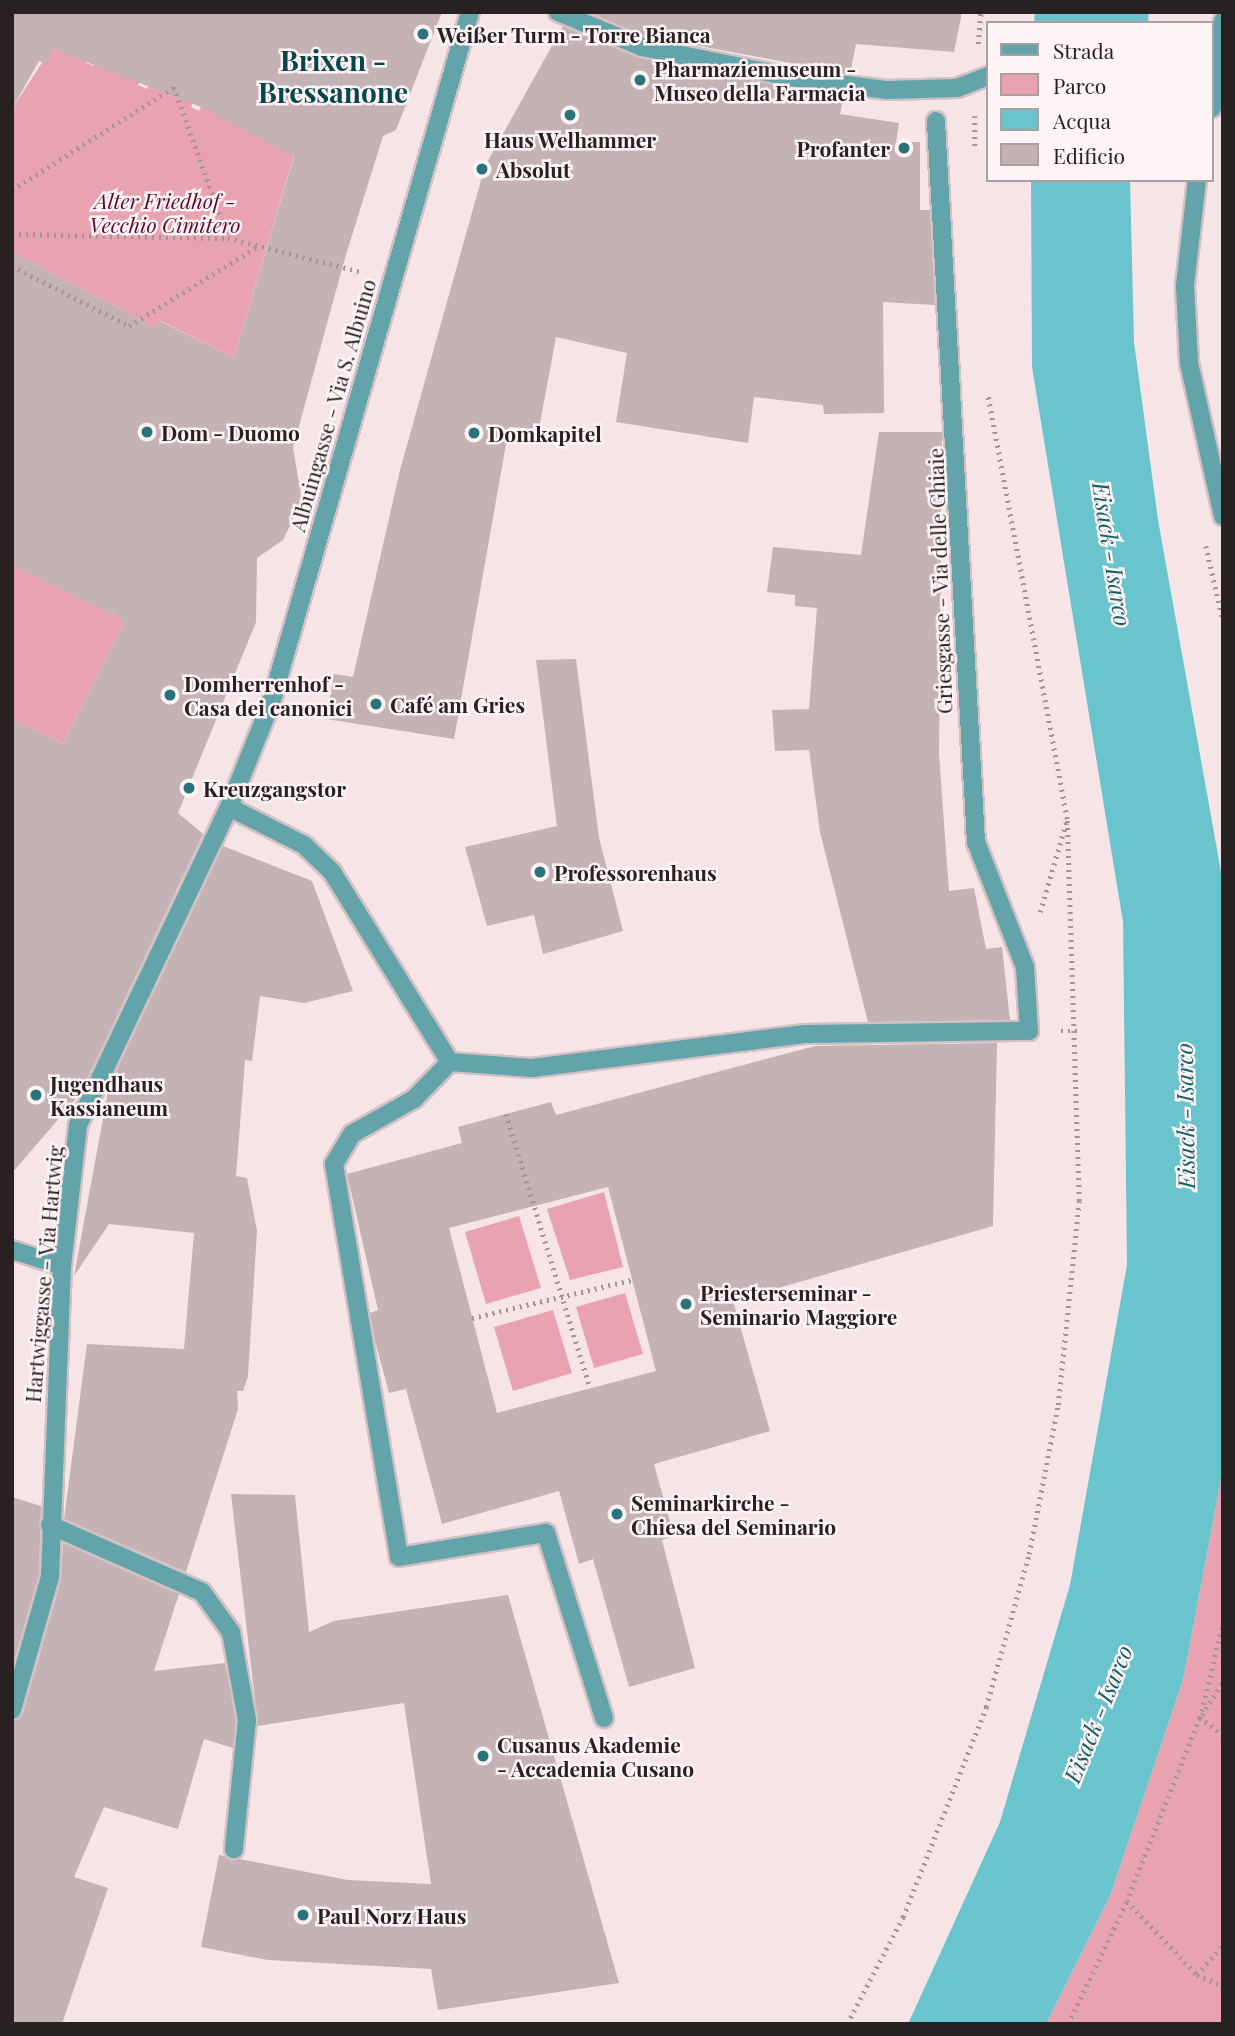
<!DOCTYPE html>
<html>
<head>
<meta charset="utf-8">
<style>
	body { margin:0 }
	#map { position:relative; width:1235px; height:2036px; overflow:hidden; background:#f7e4e7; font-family:"Playfair Display",serif }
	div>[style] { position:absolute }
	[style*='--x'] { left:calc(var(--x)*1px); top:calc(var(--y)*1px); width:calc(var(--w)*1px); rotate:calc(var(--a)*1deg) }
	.green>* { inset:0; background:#e9a3b0 }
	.water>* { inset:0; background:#6ac4ce }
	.building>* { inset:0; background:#c4b2b5 }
	.path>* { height:4.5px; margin-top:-2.25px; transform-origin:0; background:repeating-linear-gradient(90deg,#a39597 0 2px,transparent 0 7px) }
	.roads { filter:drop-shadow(2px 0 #d2c1c4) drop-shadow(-2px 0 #d2c1c4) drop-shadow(0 2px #d2c1c4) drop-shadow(0 -2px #d2c1c4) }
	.lane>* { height:18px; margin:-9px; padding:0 9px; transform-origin:9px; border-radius:9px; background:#63a3aa }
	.street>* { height:18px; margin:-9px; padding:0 9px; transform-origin:9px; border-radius:9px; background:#63a3aa }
	.dots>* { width:19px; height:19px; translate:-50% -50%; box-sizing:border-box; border:4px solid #fff4f5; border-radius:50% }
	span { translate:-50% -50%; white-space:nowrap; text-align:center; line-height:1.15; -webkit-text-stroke:5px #fff4f5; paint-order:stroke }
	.poi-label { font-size:21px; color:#272122; font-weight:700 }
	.left { translate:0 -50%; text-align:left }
	.right { translate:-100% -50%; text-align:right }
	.park-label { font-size:21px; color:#5f0928; font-style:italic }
	.street-label { font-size:21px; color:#272122 }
	.water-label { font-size:23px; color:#136067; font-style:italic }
	.district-label { font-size:28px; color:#03464c; font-weight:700 }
	.frame { position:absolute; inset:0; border:14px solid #272122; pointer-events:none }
	.legend { position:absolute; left:986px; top:21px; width:228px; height:161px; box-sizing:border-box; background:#fff4f5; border:2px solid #a9a0a1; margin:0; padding:9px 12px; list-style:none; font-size:21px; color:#272122 }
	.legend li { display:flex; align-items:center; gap:14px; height:35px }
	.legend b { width:35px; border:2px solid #a9a0a1 }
</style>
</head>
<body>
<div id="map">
	<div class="green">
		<div style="clip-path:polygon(58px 38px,89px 52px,86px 63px,94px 66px,99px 56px,143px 74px,138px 85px,147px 89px,151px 78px,196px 97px,191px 107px,199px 111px,204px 100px,299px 138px,234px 358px,161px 321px,157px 328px,12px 252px,12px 109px)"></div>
		<div style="clip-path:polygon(12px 565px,125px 621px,63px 744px,12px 719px)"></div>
		<div style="clip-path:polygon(604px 1192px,623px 1267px,570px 1280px,547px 1209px)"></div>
		<div style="clip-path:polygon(519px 1216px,541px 1288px,486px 1304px,465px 1232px)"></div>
		<div style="clip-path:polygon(625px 1293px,643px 1354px,594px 1368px,576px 1307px)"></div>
		<div style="clip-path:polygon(553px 1310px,572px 1373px,513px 1391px,494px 1327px)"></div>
		<div style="clip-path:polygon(1223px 1469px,1223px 2024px,1046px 2024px,1110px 1896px,1183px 1680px)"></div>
	</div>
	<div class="water">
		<div style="clip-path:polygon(1035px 12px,1149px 12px,1148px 23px,1034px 23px)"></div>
		<div style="clip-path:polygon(1031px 180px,1130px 180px,1134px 342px,1158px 520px,1223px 883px,1223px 1469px,1183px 1680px,1110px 1896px,1046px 2024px,908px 2024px,1000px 1822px,1070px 1585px,1127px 1265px,1123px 922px,1032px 367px)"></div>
	</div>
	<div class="building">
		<div style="clip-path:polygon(12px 12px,442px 12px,396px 130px,383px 136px,345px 258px,293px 448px,302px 501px,283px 540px,257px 558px,256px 622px,178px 813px,203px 834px,80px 1094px,12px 1173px,12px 719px,63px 744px,125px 621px,12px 565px,12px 252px,157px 328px,160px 321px,234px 358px,294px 156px,201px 107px,53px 49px,46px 64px,39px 61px,12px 109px)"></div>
		<div style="clip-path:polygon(588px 12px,962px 12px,954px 52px,856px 44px,850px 74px,645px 36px)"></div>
		<div style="clip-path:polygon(563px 26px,640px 58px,844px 96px,840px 114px,899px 123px,896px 142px,920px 142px,920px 210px,930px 210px,935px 305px,883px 302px,884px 413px,824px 414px,823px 405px,754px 397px,748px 443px,616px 422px,627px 353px,556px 337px,539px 429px,509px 427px,454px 739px,326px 719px,334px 674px,353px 677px,400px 470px,485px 166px)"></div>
		<div style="clip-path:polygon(879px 432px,942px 432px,939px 754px,949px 891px,974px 888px,986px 949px,1002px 947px,1010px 1020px,868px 1022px,820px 832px,809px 750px,775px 751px,772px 710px,809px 709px,817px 608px,795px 606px,795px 595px,767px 592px,773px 547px,861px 555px)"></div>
		<div style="clip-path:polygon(576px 659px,599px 838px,623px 931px,543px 954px,534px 915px,487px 926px,465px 847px,557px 826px,536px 660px)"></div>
		<div style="clip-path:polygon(223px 846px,312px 881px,353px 991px,304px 1003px,260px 996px,252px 1061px,245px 1060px,236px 1176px,247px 1178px,257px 1231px,248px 1376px,243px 1391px,237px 1391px,238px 1409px,186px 1572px,64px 1519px,87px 1344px,184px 1349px,194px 1233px,109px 1224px,74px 1276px,109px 1086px)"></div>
		<div style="clip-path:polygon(evenodd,997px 1043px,993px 1226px,733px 1301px,770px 1431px,654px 1464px,674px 1536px,662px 1540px,695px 1668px,629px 1687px,593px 1559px,579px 1564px,559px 1491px,442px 1524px,406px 1389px,389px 1393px,375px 1341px,370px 1313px,378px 1310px,347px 1174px,462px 1143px,458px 1127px,506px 1114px,551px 1102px,556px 1115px,815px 1046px,997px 1043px,608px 1187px,656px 1371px,497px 1413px,449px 1228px,608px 1187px)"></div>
		<div style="clip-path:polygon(231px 1494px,295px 1495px,309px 1632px,334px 1621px,508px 1595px,619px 1983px,438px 2010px,431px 1969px,268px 1960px,201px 1947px,219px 1855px,348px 1880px,431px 1884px,404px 1703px,258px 1726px)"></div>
		<div style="clip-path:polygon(12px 1497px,41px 1506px,39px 1575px,12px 1668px)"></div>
		<div style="clip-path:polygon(63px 1543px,179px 1594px,154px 1671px,225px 1663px,236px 1720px,233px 1748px,204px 1739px,178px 1829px,104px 1807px,74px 1877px,108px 1888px,62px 2024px,12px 2024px,12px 1721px,23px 1713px,61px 1580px)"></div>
	</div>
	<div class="path">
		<div style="--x:978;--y:44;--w:32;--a:-85"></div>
		<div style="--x:975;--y:116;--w:30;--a:90"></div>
		<div style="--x:12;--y:190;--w:192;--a:-32.4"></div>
		<div style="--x:174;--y:87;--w:160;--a:70.3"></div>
		<div style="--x:12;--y:234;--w:216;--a:1.1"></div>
		<div style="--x:228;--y:238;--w:137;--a:14.3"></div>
		<div style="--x:12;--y:266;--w:131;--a:27.1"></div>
		<div style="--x:129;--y:326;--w:154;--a:-31.7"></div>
		<div style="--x:1206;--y:546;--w:76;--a:77.1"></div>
		<div style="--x:189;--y:788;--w:13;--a:29"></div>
		<div style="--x:1040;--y:912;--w:93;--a:-73.7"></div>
		<div style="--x:1061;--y:1031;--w:18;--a:0"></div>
		<div style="--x:506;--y:1114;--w:286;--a:72.9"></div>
		<div style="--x:472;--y:1318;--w:164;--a:-13.4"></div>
		<div style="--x:1202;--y:1715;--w:39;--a:-58"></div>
		<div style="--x:1200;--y:1718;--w:99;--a:-76.5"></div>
		<div style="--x:1223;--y:1736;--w:29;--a:-142"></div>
		<div style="--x:1200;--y:1718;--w:197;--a:111.7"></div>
		<div style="--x:1127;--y:1901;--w:102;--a:46.6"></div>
		<div style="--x:1197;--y:1975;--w:28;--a:23"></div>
		<div style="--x:1197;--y:1975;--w:40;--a:-50"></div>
		<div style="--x:847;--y:2024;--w:121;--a:-62.4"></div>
		<div style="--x:903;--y:1917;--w:226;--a:-68.4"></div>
		<div style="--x:986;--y:1707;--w:159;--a:-74.3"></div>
		<div style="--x:1029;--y:1554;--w:152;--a:-79"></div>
		<div style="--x:1058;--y:1405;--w:205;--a:-84.1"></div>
		<div style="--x:1079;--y:1201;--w:382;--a:-91.8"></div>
		<div style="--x:1067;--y:819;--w:431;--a:-100.6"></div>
		<div style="--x:1068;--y:2024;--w:136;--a:-64.4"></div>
	</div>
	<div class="roads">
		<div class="lane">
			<div style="--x:414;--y:1099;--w:71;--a:150.6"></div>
			<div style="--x:352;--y:1134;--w:35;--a:121"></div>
			<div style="--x:334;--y:1164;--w:398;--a:80.6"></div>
			<div style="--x:399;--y:1557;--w:149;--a:-9.3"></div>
			<div style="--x:546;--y:1533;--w:194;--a:72.6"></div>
		</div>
		<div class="street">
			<div style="--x:558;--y:12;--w:91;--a:22.6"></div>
			<div style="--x:642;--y:47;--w:162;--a:11.4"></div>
			<div style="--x:801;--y:79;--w:87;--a:7.3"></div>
			<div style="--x:887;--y:90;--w:70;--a:-1.6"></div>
			<div style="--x:957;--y:88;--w:33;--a:-21"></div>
			<div style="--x:1212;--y:108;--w:88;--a:-82.8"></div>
			<div style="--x:1197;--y:180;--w:107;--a:96.5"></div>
			<div style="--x:1185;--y:286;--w:77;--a:87"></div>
			<div style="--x:1189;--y:363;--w:157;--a:77.5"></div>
			<div style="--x:229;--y:807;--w:84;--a:26.9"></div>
			<div style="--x:304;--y:845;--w:39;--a:44"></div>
			<div style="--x:332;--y:872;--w:224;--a:58.2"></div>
			<div style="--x:450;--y:1062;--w:82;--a:4.2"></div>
			<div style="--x:532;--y:1068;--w:275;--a:-7.1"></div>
			<div style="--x:805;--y:1034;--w:224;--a:-0.8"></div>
			<div style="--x:1029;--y:1031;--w:64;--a:-93.6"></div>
			<div style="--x:1025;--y:967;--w:134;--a:-111.4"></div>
			<div style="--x:976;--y:842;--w:722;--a:-93.18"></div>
			<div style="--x:414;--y:1099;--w:52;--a:-45.8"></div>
			<div style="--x:12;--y:1250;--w:52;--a:17.7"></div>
			<div style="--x:50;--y:1525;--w:166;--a:23.8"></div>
			<div style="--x:202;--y:1592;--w:49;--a:54.1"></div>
			<div style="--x:231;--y:1632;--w:89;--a:79.7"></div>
			<div style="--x:247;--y:1720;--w:130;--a:95.8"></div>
			<div style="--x:12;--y:1710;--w:138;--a:-74.1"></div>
			<div style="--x:50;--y:1577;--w:311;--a:-87.8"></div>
			<div style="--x:62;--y:1266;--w:142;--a:-83.5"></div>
			<div style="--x:78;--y:1125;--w:352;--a:-64.6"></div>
			<div style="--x:229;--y:807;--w:112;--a:-68"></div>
			<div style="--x:271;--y:703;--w:719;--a:-73.93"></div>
		</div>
	</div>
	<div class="dots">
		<div style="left:423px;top:34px;background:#29737a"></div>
		<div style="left:640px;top:80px;background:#29737a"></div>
		<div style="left:570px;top:115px;background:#29737a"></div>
		<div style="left:904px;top:148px;background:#29737a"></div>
		<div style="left:482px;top:169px;background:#29737a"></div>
		<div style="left:147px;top:432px;background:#29737a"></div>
		<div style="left:474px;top:433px;background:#29737a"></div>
		<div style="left:170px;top:695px;background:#29737a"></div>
		<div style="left:376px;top:704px;background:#29737a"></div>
		<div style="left:189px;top:788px;background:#29737a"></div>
		<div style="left:540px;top:872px;background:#29737a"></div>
		<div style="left:36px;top:1095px;background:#29737a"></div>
		<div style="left:686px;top:1304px;background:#29737a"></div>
		<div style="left:617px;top:1514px;background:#29737a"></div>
		<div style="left:483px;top:1756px;background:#29737a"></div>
		<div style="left:303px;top:1915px;background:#29737a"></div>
	</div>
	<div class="poi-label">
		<span class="left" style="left:437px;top:34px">Weißer Turm - Torre Bianca</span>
		<span class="left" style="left:654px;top:80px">Pharmaziemuseum -<br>Museo della Farmacia</span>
		<span style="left:570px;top:139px">Haus Welhammer</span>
		<span class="right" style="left:890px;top:148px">Profanter</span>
		<span class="left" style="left:496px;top:169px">Absolut</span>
		<span class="left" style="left:161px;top:432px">Dom - Duomo</span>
		<span class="left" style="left:488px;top:433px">Domkapitel</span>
		<span class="left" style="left:184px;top:695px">Domherrenhof -<br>Casa dei canonici</span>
		<span class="left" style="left:390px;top:704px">Café am Gries</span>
		<span class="left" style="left:203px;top:788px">Kreuzgangstor</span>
		<span class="left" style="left:554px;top:872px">Professorenhaus</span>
		<span class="left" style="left:50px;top:1095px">Jugendhaus<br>Kassianeum</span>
		<span class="left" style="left:700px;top:1304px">Priesterseminar -<br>Seminario Maggiore</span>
		<span class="left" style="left:631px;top:1514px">Seminarkirche -<br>Chiesa del Seminario</span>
		<span class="left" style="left:497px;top:1756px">Cusanus Akademie<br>- Accademia Cusano</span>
		<span class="left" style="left:317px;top:1915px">Paul Norz Haus</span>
	</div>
	<div class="park-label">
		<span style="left:165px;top:212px">Alter Friedhof -<br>Vecchio Cimitero</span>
	</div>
	<div class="street-label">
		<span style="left:332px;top:405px;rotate:-74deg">Albuingasse - Via S. Albuino</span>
		<span style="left:939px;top:581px;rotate:-92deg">Griesgasse - Via delle Ghiaie</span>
		<span style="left:43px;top:1274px;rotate:-85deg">Hartwiggasse - Via Hartwig</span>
	</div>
	<div class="water-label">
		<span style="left:1112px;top:554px;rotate:81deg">Eisack - Isarco</span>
		<span style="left:1185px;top:1116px;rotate:-91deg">Eisack - Isarco</span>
		<span style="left:1098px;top:1714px;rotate:-68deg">Eisack - Isarco</span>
	</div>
	<div class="district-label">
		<span style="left:333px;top:76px">Brixen -<br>Bressanone</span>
	</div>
	<div class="frame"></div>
	<ul class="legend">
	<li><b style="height:9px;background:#63a3aa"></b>Strada</li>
	<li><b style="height:19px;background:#e9a3b0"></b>Parco</li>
	<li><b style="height:19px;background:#6ac4ce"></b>Acqua</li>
	<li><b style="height:19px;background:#c4b2b5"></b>Edificio</li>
	</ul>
</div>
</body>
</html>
